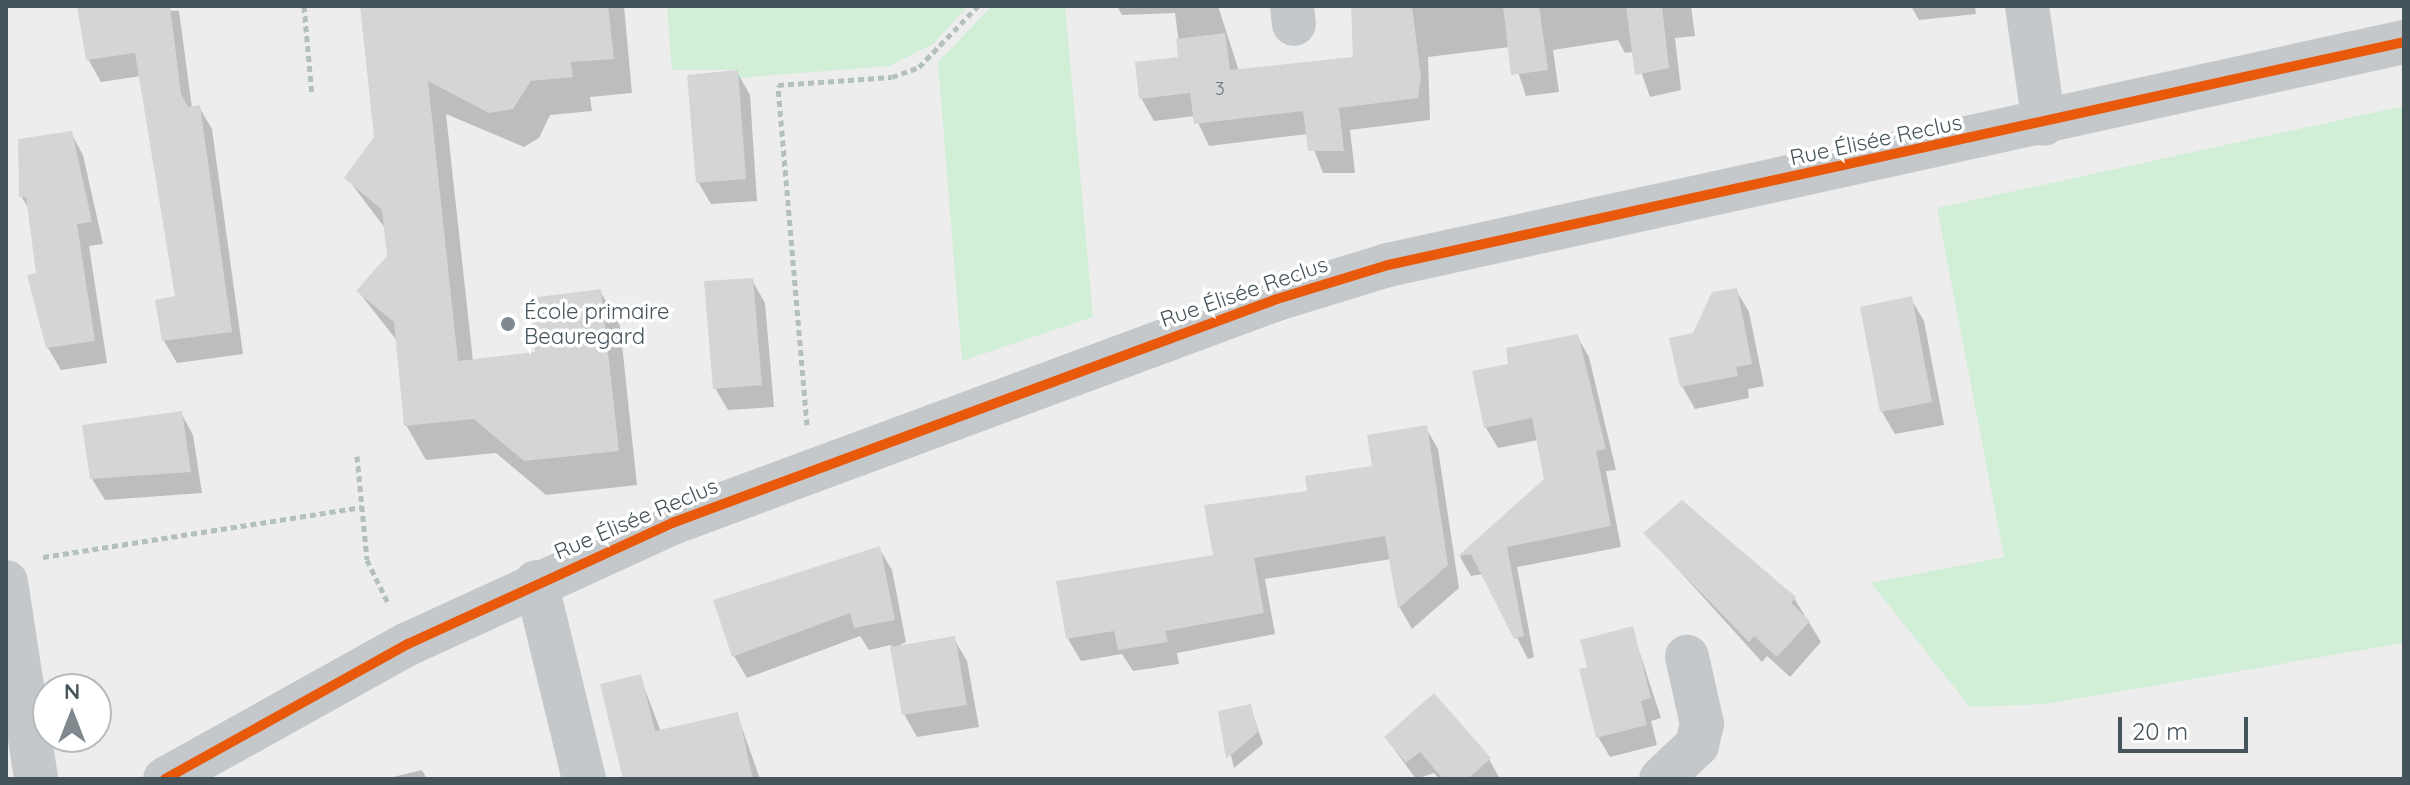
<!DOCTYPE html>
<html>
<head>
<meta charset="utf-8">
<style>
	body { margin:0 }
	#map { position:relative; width:2410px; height:785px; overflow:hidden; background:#eeeded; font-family:Quicksand,sans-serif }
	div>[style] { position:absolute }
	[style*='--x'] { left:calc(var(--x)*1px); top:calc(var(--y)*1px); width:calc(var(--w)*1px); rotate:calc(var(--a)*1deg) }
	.green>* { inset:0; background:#d1eed7 }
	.shadow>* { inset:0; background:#0003 }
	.building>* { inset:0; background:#d4d5d6 }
	.path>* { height:5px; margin-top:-2.5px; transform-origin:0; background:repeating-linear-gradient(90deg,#b4c1bb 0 6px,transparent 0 10px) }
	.minor>* { height:44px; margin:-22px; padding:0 22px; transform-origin:22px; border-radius:22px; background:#c5c8ca }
	.cycleway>* { height:10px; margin:-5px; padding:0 5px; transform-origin:5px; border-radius:5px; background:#e8590c }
	.dots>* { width:22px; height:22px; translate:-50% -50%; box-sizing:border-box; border:4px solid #fff; border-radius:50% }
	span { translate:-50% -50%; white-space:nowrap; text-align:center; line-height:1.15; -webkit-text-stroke:7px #fff; paint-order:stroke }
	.number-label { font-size:18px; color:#6a757a }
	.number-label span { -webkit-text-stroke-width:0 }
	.street-label { font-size:22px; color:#45535a }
	.poi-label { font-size:22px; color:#45535a }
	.left { translate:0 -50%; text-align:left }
	.frame { position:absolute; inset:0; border:8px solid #45535a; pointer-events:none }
	.north { position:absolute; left:32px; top:673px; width:80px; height:80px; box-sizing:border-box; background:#fff; border:2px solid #b5babd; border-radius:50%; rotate:0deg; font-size:22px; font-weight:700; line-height:32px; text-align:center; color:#45535a }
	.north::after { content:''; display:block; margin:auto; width:28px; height:36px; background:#80898d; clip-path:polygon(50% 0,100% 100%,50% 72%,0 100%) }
	.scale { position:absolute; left:2118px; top:717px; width:130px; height:36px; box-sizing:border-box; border:4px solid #45535a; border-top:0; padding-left:10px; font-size:24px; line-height:28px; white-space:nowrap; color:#45535a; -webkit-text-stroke:6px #fff; paint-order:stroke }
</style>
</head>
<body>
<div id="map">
	<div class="green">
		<div style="clip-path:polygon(667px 6px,968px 6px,933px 44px,889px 66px,738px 78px,737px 70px,672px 70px)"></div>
		<div style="clip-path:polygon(992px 6px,1065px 6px,1093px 317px,962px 361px,938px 62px)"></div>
		<div style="clip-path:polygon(2404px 106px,2404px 643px,2045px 704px,1970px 707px,1871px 583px,2004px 557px,1937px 208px)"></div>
	</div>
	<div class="shadow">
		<div style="clip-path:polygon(79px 6px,179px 11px,192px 108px,199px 107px,212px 129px,243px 354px,177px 363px,164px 341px,158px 302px,177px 298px,141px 76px,101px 82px,88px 59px)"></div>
		<div style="clip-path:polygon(362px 6px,624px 6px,632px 93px,590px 97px,592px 111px,550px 115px,539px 138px,524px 147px,446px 114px,473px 361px,537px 354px,600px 291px,620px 326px,637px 485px,546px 495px,496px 453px,426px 460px,406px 425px,398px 342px,358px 291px,389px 257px,385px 228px,347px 178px,376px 137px)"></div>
		<div style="clip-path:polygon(1117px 6px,1218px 6px,1239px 71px,1355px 59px,1353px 6px,1691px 6px,1695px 36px,1675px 38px,1681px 90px,1650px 97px,1634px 52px,1625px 53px,1618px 40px,1553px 50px,1559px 92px,1526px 96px,1510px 47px,1428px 57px,1430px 120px,1350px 130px,1355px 173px,1323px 173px,1308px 134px,1209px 146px,1195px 116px,1154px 121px,1141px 98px,1181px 59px,1175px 13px,1122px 15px)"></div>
		<div style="clip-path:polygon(1911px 6px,1975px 6px,1976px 14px,1919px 20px)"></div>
		<div style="clip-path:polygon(737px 72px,750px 95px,757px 201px,711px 204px,698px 182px)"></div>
		<div style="clip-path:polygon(71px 133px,83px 155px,103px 244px,89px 246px,107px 363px,61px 370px,48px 348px,30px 211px,21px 196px)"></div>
		<div style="clip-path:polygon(752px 280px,765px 303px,774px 407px,728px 410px,715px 388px)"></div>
		<div style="clip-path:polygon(1736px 290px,1749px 312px,1764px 386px,1748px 389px,1749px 398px,1695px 409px,1682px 386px,1694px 335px)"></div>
		<div style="clip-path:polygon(1911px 299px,1924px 321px,1944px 425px,1895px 434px,1882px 412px,1862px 308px)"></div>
		<div style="clip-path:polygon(1577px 336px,1589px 357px,1616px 470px,1606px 471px,1621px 547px,1517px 567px,1534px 657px,1528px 659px,1484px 574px,1471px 576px,1460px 557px,1546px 480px,1538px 440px,1498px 448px,1486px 428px,1511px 366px)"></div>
		<div style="clip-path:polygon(181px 413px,193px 435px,202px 493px,105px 500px,92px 479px)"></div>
		<div style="clip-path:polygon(1426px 428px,1438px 449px,1459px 588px,1412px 629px,1400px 608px,1391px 559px,1265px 579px,1275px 634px,1177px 653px,1179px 664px,1133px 671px,1122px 654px,1081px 661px,1068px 639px,1215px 557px,1309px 493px,1375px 467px)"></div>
		<div style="clip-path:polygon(1646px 534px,1794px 598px,1821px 642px,1790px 677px,1767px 656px,1762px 662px)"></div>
		<div style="clip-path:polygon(879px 548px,892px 570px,906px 642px,894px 648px,954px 639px,967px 661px,979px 727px,917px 737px,904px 714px,891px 645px,869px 650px,860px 636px,747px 678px,734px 656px)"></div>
		<div style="clip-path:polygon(1632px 629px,1661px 718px,1651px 721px,1657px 745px,1610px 757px,1598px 737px,1590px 668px)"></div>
		<div style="clip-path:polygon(640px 676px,661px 732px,737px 714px,760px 779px,625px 779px)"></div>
		<div style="clip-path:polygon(1250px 706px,1263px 744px,1234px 768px,1220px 712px)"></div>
		<div style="clip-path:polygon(1386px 738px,1489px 759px,1500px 779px,1439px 779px,1434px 773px,1416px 779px)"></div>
		<div style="clip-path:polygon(422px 770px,427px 779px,385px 779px)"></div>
	</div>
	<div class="building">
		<div style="clip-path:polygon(77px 6px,170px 6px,181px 94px,188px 107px,200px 105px,232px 332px,162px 341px,155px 300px,175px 296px,135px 53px,86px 60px)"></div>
		<div style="clip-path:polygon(360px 6px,608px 6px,614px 59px,571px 62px,573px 77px,531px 81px,513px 109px,489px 113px,428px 81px,458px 361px,535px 352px,529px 298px,601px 289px,619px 451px,524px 461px,474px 419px,404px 426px,394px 322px,356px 291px,387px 256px,382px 210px,344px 178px,374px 137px)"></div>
		<div style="clip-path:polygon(1351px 6px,1412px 6px,1421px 78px,1418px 98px,1339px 108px,1344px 151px,1308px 151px,1303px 111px,1194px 124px,1190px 93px,1139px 99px,1135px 62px,1178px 57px,1176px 39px,1225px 33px,1230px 70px,1353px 57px)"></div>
		<div style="clip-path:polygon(1503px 6px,1539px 6px,1548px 70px,1511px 75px)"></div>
		<div style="clip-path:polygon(1626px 6px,1662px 6px,1669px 68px,1635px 75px)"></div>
		<div style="clip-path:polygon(738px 70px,746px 179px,696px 183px,687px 75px)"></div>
		<div style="clip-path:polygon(72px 131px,92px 222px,77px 224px,95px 341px,46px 348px,27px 275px,36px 273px,26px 197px,19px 197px,18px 139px)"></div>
		<div style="clip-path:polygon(753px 278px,762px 385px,713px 389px,704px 281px)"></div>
		<div style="clip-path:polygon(1737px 288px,1752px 364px,1736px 367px,1738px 376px,1680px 387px,1669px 338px,1693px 333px,1712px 292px)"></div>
		<div style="clip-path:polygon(1912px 296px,1932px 402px,1880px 412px,1860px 307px)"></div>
		<div style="clip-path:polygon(1578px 334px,1606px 449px,1596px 451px,1611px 526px,1507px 547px,1524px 636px,1514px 639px,1471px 554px,1458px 556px,1544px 479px,1532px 418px,1484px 428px,1472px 371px,1508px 364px,1506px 348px)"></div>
		<div style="clip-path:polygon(182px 411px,191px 472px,90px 479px,82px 425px)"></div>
		<div style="clip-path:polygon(1427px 425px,1448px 565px,1398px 609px,1385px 536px,1254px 558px,1264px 613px,1165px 631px,1168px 642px,1118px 650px,1114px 631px,1066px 639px,1056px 581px,1213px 555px,1204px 505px,1307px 491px,1305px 476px,1372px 466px,1367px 435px)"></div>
		<div style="clip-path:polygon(1682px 500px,1796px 597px,1791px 603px,1810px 621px,1777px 657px,1754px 636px,1749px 642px,1643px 533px)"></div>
		<div style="clip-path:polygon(880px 546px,895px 620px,854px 628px,850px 613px,732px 657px,713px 600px)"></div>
		<div style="clip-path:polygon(1633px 626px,1651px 698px,1641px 701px,1647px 725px,1596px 738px,1579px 669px,1587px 667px,1580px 640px)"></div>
		<div style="clip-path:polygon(955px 636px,967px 705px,902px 715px,890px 647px)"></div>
		<div style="clip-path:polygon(641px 674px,655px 731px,738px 712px,753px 779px,623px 779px,600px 684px)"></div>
		<div style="clip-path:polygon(1434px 693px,1491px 758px,1468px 779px,1443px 779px,1420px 752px,1406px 763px,1384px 737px)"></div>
		<div style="clip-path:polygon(1251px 704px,1258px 732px,1226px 759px,1218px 711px)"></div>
	</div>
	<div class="path">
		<div style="--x:304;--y:6;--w:89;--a:84.9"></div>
		<div style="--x:807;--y:425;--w:341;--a:-94.9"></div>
		<div style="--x:778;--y:85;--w:114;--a:-4"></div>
		<div style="--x:892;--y:77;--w:29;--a:-20"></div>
		<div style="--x:919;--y:67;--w:85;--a:-46"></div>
		<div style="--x:357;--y:456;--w:104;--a:84.5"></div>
		<div style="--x:367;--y:560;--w:50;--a:63.9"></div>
		<div style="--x:43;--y:557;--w:323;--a:-8.9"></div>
	</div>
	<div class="minor">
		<div style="--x:1292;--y:6;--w:18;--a:84"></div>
		<div style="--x:2027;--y:6;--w:119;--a:81.8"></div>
		<div style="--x:6;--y:582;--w:199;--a:81.3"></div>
		<div style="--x:536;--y:582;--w:203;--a:76.3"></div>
		<div style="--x:165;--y:779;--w:278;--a:-29.1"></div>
		<div style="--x:408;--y:644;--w:290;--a:-24.6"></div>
		<div style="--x:672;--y:523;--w:645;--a:-20.32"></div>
		<div style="--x:1277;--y:299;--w:116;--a:-17"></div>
		<div style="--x:1388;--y:265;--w:1040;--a:-12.38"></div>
		<div style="--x:1661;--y:779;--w:50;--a:-43.4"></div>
		<div style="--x:1697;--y:745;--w:22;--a:-77"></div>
		<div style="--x:1702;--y:724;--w:69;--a:-102.6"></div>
	</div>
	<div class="cycleway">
		<div style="--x:165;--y:779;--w:278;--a:-29.1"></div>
		<div style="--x:408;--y:644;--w:290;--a:-24.6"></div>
		<div style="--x:672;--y:523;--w:645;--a:-20.32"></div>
		<div style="--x:1277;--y:299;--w:116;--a:-17"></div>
		<div style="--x:1388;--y:265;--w:1040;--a:-12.38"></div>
	</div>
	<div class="dots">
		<div style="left:508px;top:324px;background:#80898d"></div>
	</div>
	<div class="number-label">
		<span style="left:1220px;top:89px">3</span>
	</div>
	<div class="street-label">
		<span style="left:1876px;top:140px;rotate:-12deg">Rue Élisée Reclus</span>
		<span style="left:1244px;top:292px;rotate:-19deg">Rue Élisée Reclus</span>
		<span style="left:636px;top:519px;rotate:-23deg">Rue Élisée Reclus</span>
	</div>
	<div class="poi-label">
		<span class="left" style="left:524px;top:324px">École primaire<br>Beauregard</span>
	</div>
	<div class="frame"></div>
	<div class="north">N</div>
	<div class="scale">20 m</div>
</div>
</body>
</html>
